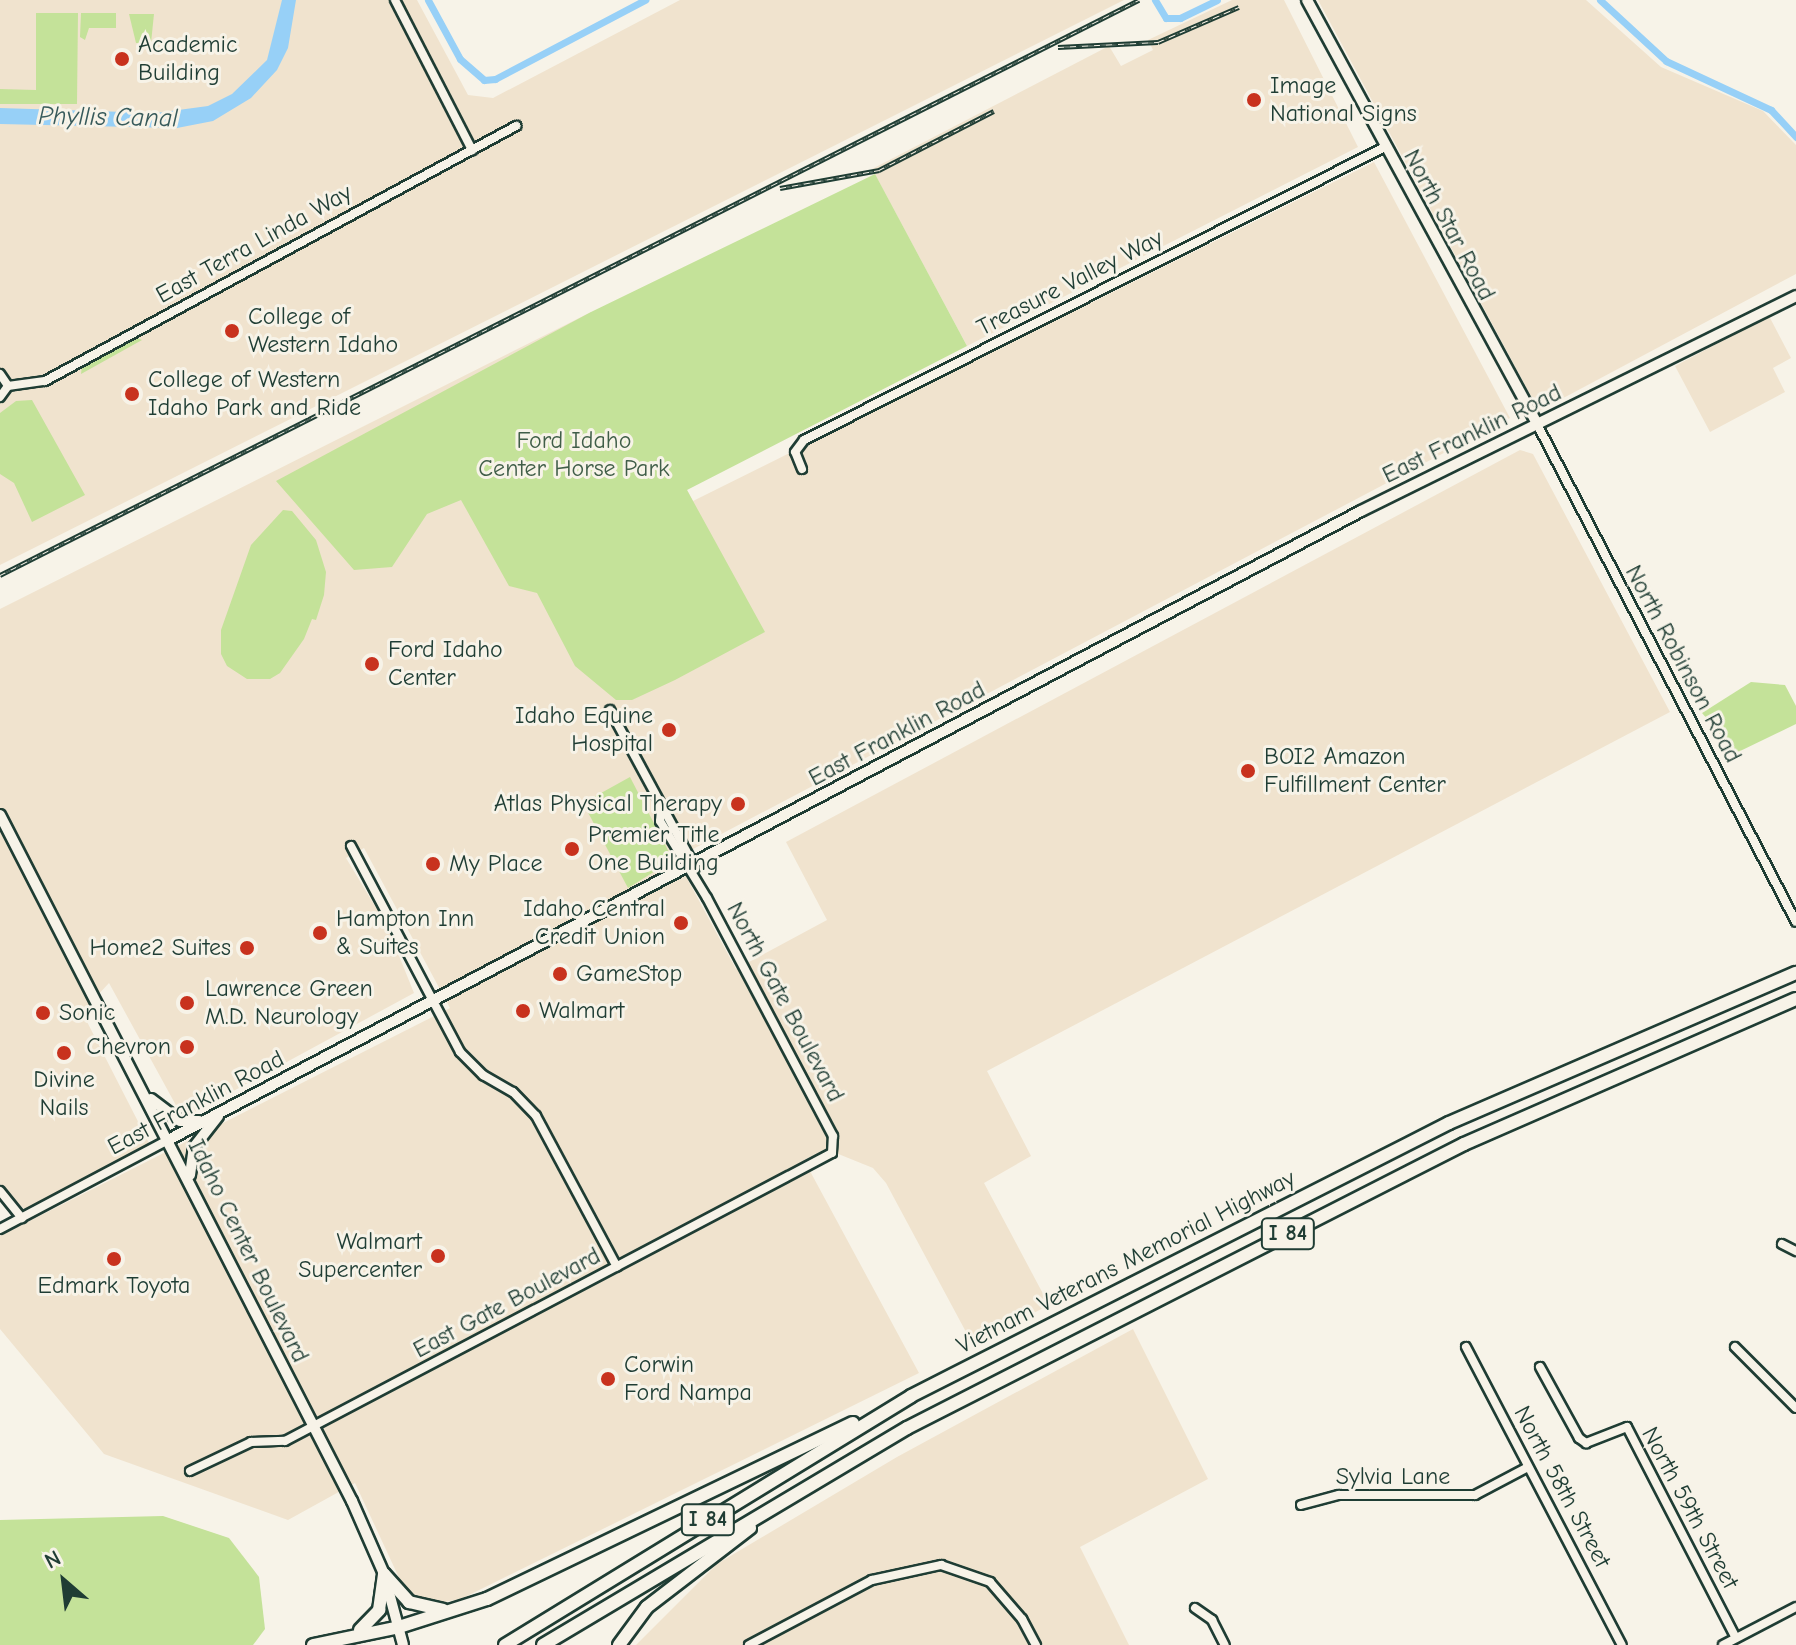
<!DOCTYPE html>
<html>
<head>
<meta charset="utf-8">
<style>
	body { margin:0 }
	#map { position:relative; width:1796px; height:1645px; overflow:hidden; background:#f7f3e8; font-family:"Comic Neue",sans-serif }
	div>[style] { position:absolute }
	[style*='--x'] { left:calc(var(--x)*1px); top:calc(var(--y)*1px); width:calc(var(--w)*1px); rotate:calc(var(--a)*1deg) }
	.built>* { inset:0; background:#f0e3ce }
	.green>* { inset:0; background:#c4e299 }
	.water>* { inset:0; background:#97d0f7 }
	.canal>* { height:7px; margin:-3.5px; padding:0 3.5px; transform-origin:3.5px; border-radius:3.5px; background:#97d0f7 }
	.roads { filter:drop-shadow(2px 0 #1f3d34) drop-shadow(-2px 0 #1f3d34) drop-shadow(0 2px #1f3d34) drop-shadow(0 -2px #1f3d34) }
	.minor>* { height:8px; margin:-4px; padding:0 4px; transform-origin:4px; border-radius:4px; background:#f7f3e8 }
	.major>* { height:10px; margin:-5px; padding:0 5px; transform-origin:5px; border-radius:5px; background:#f7f3e8 }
	.highway>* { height:12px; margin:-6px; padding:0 6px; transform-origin:6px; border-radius:6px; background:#f7f3e8 }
	.rail>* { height:5px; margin-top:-2.5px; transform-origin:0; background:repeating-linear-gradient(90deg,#f7f3e8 0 6px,#1f3d34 0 12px); box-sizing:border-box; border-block:2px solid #1f3d34 }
	.dots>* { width:22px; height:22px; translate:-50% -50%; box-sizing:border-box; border:4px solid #f7f3e8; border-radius:50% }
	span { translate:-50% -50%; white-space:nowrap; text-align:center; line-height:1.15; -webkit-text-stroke:6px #f7f3e8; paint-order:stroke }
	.shield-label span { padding:2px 6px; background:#f7f3e8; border:2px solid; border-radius:6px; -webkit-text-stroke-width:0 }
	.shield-label { font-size:22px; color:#1f3d34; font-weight:700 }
	.poi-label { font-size:24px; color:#1f3d34 }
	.left { translate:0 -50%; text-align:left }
	.right { translate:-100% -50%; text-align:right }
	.street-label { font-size:24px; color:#1f3d34 }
	.park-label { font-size:24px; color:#405e48 }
	.water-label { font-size:26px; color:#375a5b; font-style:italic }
	.north { position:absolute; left:24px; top:1541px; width:80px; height:80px; -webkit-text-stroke:6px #f7f3e8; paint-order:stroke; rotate:332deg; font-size:22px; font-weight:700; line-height:32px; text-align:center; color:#1f3d34 }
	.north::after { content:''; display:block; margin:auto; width:28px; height:36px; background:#1f3d34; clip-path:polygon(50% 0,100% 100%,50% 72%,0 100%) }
</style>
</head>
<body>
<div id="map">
	<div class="built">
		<div style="clip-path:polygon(0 0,417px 0,468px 95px,493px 98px,680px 0,1124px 0,0 565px)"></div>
		<div style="clip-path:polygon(1232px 0,1284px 0,1358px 147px,967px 346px,872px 169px,1109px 46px,1121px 66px,1153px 50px,1148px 40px)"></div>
		<div style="clip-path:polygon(1318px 0,1586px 0,1661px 67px,1763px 111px,1796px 145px,1796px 274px,1539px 411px)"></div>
		<div style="clip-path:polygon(1374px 162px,1510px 418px,676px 858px,736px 969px,827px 920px,786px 842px,1520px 450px,1533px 454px,1670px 712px,987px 1071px,1031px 1156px,984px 1183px,1049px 1305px,973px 1345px,886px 1183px,873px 1168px,826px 1149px,804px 1160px,919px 1373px,461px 1599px,432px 1604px,413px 1597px,401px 1582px,355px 1483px,288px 1520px,104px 1454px,0 1329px,0 1236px,450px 1008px,364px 848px,346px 858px,387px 926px,414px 993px,189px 1115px,178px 1109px,109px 983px,82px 1012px,149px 1143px,25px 1210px,0 1184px,0 609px,591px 312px,693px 501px)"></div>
		<div style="clip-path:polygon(1769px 316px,1791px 358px,1773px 368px,1785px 392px,1710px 432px,1675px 366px)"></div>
		<div style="clip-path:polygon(1133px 1329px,1208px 1479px,1080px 1547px,1129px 1645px,636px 1645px,717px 1564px,897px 1457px)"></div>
	</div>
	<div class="green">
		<div style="clip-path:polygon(36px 13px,78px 13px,77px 104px,0 104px,0 89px,36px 90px)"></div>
		<div style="clip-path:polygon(81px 13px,116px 13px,116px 28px,89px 28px,85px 40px,80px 37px)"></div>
		<div style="clip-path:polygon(129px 14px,154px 14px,151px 43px,136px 43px)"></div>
		<div style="clip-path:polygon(875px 174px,967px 346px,687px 490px,765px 632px,675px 680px,632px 700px,616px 700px,575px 666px,537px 593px,509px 586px,461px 500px,427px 514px,392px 567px,354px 570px,276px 481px,591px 312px)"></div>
		<div style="clip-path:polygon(135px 337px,142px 340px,81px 374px,82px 366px)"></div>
		<div style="clip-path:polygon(32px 400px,85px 495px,32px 522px,14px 483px,0 474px,0 413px,16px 401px)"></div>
		<div style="clip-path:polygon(283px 510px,292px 511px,316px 540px,326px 572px,324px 595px,316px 620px,312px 619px,304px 639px,280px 673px,270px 679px,247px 679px,227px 666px,221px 654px,221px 630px,251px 545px)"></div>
		<div style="clip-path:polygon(1751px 682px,1785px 685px,1796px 706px,1796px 724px,1736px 753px,1702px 713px)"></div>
		<div style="clip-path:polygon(630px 777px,673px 860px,628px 888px,583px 803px)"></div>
		<div style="clip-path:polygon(163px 1516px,229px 1538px,259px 1577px,265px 1629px,253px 1645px,0 1645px,0 1520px)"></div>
	</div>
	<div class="water">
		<div style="clip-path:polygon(282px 0,296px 0,288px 48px,277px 70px,251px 98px,213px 121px,177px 128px,0 124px,0 108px,156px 113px,208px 106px,232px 94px,267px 60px)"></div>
	</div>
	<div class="canal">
		<div style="--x:428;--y:0;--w:67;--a:61.5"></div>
		<div style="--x:460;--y:59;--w:32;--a:41"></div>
		<div style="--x:484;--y:80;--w:11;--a:-5"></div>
		<div style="--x:495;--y:79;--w:170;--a:-27.8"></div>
		<div style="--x:1155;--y:0;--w:21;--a:59"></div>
		<div style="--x:1166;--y:18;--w:14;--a:0"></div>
		<div style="--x:1180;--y:18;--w:41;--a:-25.9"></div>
		<div style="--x:1600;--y:0;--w:90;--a:42.7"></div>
		<div style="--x:1666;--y:61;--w:116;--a:25"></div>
		<div style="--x:1771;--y:110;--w:37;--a:47"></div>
	</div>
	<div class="roads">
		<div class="minor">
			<div style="--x:395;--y:0;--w:169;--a:62.8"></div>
			<div style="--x:0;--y:374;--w:14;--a:56"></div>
			<div style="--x:8;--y:386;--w:37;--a:-8"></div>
			<div style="--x:45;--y:381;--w:536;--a:-28.43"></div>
			<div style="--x:0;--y:397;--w:14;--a:-54"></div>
			<div style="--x:1537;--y:424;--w:561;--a:62.52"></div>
			<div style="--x:802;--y:469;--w:18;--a:-112"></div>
			<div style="--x:795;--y:452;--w:15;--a:-53"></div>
			<div style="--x:804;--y:440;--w:651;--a:-26.76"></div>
			<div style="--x:610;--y:710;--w:179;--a:61.6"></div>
			<div style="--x:351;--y:846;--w:233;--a:62.1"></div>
			<div style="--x:460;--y:1052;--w:33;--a:45"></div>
			<div style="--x:483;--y:1075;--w:34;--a:30"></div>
			<div style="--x:513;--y:1092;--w:33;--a:46"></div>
			<div style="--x:536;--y:1116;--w:171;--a:61.8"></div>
			<div style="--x:0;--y:1191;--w:35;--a:51"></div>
			<div style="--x:0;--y:1229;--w:192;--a:-27.9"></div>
			<div style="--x:1782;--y:1244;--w:16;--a:27"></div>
			<div style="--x:1466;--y:1347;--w:336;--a:62.4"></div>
			<div style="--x:1735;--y:1347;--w:86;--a:45"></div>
			<div style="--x:1540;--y:1367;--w:81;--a:61.2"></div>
			<div style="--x:1579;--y:1438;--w:9;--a:36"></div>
			<div style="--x:1586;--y:1443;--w:44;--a:-21.3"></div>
			<div style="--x:1627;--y:1427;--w:237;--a:62.7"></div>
			<div style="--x:190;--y:1471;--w:68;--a:-25.4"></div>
			<div style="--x:251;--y:1442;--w:34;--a:-2"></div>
			<div style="--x:285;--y:1441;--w:618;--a:-27.77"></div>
			<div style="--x:832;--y:1153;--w:17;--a:-87"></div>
			<div style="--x:833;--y:1136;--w:269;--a:-117.9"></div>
			<div style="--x:707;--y:898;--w:90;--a:-121.4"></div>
			<div style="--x:660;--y:821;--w:11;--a:-85"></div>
			<div style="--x:1301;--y:1505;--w:39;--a:-15"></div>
			<div style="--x:1339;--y:1495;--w:136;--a:0"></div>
			<div style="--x:1475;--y:1495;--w:60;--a:-27.8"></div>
			<div style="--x:1195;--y:1608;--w:21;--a:35"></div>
			<div style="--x:1212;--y:1620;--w:28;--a:63"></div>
			<div style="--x:749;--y:1645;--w:139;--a:-27.9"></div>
			<div style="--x:872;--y:1580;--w:71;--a:-12.3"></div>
			<div style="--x:941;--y:1565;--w:52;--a:19.1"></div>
			<div style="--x:990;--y:1582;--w:49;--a:49.1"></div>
			<div style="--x:1022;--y:1619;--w:30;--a:62"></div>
			<div style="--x:1723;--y:1645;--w:82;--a:-27.5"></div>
		</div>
		<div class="major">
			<div style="--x:1307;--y:0;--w:482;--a:61.5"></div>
			<div style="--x:0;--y:815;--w:771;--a:62.84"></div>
			<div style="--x:352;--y:1501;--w:80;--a:66.3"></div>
			<div style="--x:384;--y:1574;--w:73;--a:75"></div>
			<div style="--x:151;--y:1099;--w:36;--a:37"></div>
			<div style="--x:180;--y:1121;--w:19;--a:0"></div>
			<div style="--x:170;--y:1139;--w:1346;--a:-27.8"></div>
			<div style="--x:1361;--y:511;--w:485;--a:-26.3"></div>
			<div style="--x:190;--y:1175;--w:28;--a:-82"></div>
			<div style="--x:194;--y:1147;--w:39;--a:-52"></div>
		</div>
		<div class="highway">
			<div style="--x:384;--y:1574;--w:38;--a:48"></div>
			<div style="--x:409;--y:1602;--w:35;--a:13"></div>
			<div style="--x:360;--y:1630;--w:28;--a:-46"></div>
			<div style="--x:379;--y:1610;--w:36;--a:-82"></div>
			<div style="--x:313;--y:1645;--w:88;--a:-11.8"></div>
			<div style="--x:399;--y:1627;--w:92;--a:-17.7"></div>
			<div style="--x:487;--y:1599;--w:406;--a:-25.7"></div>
			<div style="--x:505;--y:1645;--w:476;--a:-31.5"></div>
			<div style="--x:911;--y:1396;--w:603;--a:-26.9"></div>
			<div style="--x:1449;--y:1123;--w:378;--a:-23.4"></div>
			<div style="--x:543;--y:1645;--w:424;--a:-30.8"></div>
			<div style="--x:907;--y:1428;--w:625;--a:-27.02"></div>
			<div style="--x:1464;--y:1144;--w:362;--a:-23.6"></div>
			<div style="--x:619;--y:1645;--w:47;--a:-53.6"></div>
			<div style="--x:647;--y:1607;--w:130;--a:-37.5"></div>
		</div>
	</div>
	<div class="rail">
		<div style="--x:1058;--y:47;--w:100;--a:-2.9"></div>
		<div style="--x:1158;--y:42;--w:88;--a:-23.4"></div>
		<div style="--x:780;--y:188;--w:101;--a:-10.3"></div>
		<div style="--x:879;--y:170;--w:129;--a:-27.2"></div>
		<div style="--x:0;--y:575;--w:1276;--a:-26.79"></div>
	</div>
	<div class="dots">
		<div style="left:122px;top:59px;background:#c8321e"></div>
		<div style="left:1254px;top:100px;background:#c8321e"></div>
		<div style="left:232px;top:331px;background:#c8321e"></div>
		<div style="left:132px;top:394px;background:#c8321e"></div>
		<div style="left:372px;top:664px;background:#c8321e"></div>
		<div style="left:669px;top:730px;background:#c8321e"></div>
		<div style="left:1248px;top:771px;background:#c8321e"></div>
		<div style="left:738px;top:804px;background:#c8321e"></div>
		<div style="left:572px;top:849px;background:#c8321e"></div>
		<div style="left:433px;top:864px;background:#c8321e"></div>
		<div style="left:681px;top:923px;background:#c8321e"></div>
		<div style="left:320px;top:933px;background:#c8321e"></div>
		<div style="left:247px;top:948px;background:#c8321e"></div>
		<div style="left:560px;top:974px;background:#c8321e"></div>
		<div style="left:187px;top:1003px;background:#c8321e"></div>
		<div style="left:523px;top:1011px;background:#c8321e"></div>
		<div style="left:43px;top:1013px;background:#c8321e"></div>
		<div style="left:187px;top:1047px;background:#c8321e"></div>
		<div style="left:64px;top:1053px;background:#c8321e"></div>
		<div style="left:438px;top:1256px;background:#c8321e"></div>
		<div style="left:114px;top:1259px;background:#c8321e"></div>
		<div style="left:608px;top:1379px;background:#c8321e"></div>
	</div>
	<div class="shield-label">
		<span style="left:1288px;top:1234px">I 84</span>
		<span style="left:708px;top:1520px">I 84</span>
	</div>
	<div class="poi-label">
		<span class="left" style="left:138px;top:59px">Academic<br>Building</span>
		<span class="left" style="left:1270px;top:100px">Image<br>National Signs</span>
		<span class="left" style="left:248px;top:331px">College of<br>Western Idaho</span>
		<span class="left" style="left:148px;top:394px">College of Western<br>Idaho Park and Ride</span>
		<span class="left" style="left:388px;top:664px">Ford Idaho<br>Center</span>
		<span class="right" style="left:653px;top:730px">Idaho Equine<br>Hospital</span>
		<span class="left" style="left:1264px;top:771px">BOI2 Amazon<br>Fulfillment Center</span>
		<span class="right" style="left:722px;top:804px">Atlas Physical Therapy</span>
		<span class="left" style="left:588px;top:849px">Premier Title<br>One Building</span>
		<span class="left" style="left:449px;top:864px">My Place</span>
		<span class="right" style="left:665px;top:923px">Idaho Central<br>Credit Union</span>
		<span class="left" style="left:336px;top:933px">Hampton Inn<br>&amp; Suites</span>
		<span class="right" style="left:231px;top:948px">Home2 Suites</span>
		<span class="left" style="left:576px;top:974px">GameStop</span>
		<span class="left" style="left:205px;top:1003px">Lawrence Green<br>M.D. Neurology</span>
		<span class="left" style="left:539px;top:1011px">Walmart</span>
		<span class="left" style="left:59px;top:1013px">Sonic</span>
		<span class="right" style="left:171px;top:1047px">Chevron</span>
		<span style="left:64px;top:1094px">Divine<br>Nails</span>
		<span class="right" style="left:422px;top:1256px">Walmart<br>Supercenter</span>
		<span style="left:114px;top:1286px">Edmark Toyota</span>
		<span class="left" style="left:624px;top:1379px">Corwin<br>Ford Nampa</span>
	</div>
	<div class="street-label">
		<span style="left:1449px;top:225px;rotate:62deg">North Star Road</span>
		<span style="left:254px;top:244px;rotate:-29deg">East Terra Linda Way</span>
		<span style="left:1070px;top:283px;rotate:-27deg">Treasure Valley Way</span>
		<span style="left:1472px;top:434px;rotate:-26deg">East Franklin Road</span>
		<span style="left:1683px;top:664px;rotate:62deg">North Robinson Road</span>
		<span style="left:897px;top:734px;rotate:-28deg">East Franklin Road</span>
		<span style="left:785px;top:1002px;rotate:62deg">North Gate Boulevard</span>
		<span style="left:196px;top:1103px;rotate:-28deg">East Franklin Road</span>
		<span style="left:248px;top:1251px;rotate:64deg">Idaho Center Boulevard</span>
		<span style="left:1126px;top:1262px;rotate:-27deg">Vietnam Veterans Memorial Highway</span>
		<span style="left:507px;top:1303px;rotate:-28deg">East Gate Boulevard</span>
		<span style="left:1393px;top:1477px">Sylvia Lane</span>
		<span style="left:1562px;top:1487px;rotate:62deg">North 58th Street</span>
		<span style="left:1690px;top:1508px;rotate:62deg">North 59th Street</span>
	</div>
	<div class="park-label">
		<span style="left:574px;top:455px">Ford Idaho<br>Center Horse Park</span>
	</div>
	<div class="water-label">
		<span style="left:108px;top:118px;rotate:1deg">Phyllis Canal</span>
	</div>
	<div class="north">N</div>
</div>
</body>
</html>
